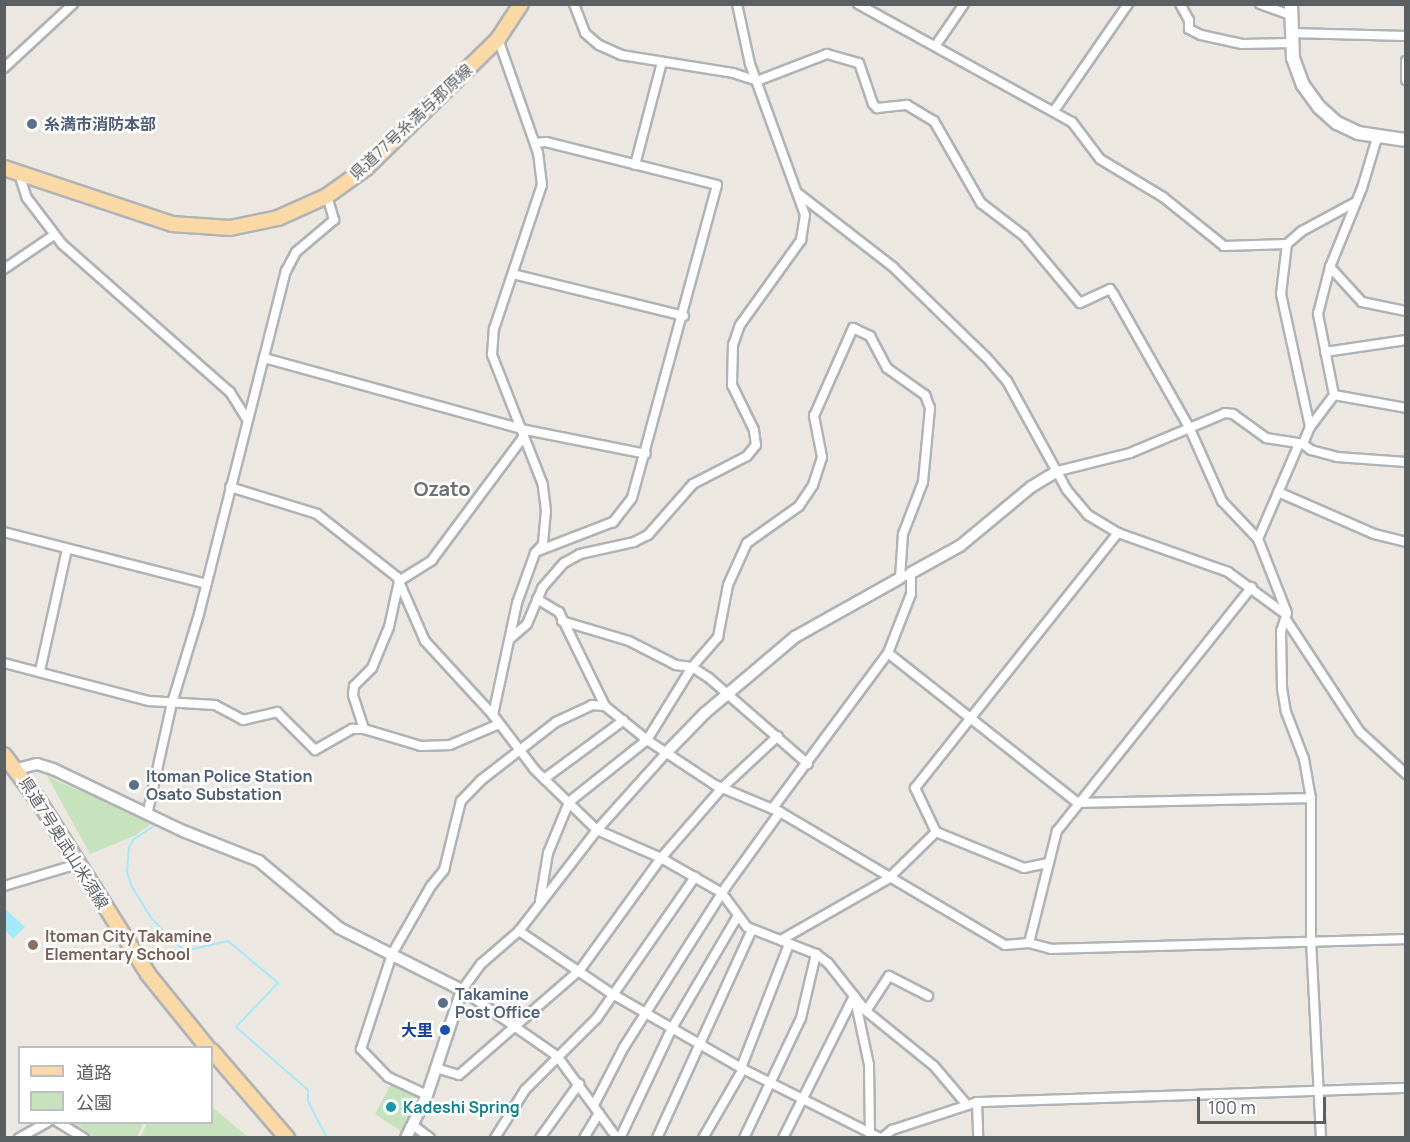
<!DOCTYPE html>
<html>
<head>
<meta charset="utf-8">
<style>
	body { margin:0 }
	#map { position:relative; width:1410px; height:1142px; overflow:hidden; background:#ece7e1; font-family:Manrope,"Noto Sans JP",sans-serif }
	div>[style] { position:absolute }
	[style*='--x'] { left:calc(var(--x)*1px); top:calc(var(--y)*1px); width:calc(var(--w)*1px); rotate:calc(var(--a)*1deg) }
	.green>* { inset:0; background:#c7e3be }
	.water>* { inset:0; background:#a2eafb }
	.stream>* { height:2px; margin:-1px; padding:0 1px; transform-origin:1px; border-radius:1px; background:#a2eafb }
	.roads { filter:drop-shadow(2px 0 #afb3b6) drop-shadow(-2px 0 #afb3b6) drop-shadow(0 2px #afb3b6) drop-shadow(0 -2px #afb3b6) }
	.minor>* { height:8px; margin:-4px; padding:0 4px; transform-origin:4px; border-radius:4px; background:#fff }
	.tertiary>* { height:10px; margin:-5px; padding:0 5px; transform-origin:5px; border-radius:5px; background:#fff }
	.secondary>* { height:12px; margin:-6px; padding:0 6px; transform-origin:6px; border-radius:6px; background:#fff }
	.primary>* { height:14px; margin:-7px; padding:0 7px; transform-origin:7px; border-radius:7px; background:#fbd9a7 }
	.dots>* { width:16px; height:16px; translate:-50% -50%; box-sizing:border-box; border:3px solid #fff; border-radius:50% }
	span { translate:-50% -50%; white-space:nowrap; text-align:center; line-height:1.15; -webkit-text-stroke:5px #fff; paint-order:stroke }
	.street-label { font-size:16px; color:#5a5f61 }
	.service-label { font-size:16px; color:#4e5e75; font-weight:700 }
	.left { translate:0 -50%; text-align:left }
	.education-label { font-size:16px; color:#785e54; font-weight:700 }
	.transit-label { font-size:16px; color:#164399; font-weight:700 }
	.right { translate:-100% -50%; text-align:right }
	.culture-label { font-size:16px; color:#0d838f; font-weight:700 }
	.quarter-label { font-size:20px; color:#6b7173; font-weight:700 }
	.frame { position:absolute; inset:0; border:6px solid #5a5f61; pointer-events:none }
	.legend { position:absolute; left:18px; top:1046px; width:195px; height:78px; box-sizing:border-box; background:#fff; border:2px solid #bdbfc0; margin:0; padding:8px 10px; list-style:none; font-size:18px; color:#5a5f61 }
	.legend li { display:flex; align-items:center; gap:12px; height:30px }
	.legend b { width:30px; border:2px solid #bdbfc0 }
	.scale { position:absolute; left:1197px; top:1097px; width:129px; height:27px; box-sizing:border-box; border:3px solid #5a5f61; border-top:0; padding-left:8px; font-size:18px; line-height:21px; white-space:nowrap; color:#5a5f61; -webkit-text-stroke:4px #fff; paint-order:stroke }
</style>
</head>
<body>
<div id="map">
	<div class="green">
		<div style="clip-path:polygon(46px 774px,59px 782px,155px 821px,134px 836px,90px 854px)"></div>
		<div style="clip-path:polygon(391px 1084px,419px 1097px,402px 1132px,375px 1114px)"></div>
		<div style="clip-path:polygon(212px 1107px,248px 1137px,141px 1137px,147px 1123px,212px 1122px)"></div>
		<div style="clip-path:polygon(75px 1123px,143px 1123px,137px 1138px,94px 1137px)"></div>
	</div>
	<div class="water">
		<div style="clip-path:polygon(4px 908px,25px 927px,13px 939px,5px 930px)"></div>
	</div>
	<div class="stream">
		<div style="--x:158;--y:823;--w:30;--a:146"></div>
		<div style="--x:133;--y:840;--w:9;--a:117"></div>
		<div style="--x:129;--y:848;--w:24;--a:95"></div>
		<div style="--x:127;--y:872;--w:16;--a:72"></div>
		<div style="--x:132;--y:887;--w:36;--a:58"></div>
		<div style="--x:151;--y:918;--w:47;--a:45"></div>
		<div style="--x:184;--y:951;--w:45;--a:-12.8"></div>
		<div style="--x:228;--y:941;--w:65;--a:40"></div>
		<div style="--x:278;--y:983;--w:61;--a:133.7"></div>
		<div style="--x:236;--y:1027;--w:96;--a:41.2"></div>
		<div style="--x:308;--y:1090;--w:11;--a:90"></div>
		<div style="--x:308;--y:1101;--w:42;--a:62.8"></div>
	</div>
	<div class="roads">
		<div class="minor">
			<div style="--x:574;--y:4;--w:31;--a:69"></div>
			<div style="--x:585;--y:33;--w:18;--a:41"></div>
			<div style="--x:599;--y:45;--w:24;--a:24"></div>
			<div style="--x:621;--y:55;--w:113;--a:9.1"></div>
			<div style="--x:733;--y:73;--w:25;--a:18"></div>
			<div style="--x:757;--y:81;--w:75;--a:-21.1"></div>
			<div style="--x:827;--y:54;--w:33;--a:16"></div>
			<div style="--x:859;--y:63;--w:43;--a:71.1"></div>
			<div style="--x:873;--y:104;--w:6;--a:45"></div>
			<div style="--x:877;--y:108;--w:30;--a:-6"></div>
			<div style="--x:907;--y:105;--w:31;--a:31"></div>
			<div style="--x:934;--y:121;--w:95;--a:60.2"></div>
			<div style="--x:981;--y:203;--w:54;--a:37.5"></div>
			<div style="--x:1024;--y:236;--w:87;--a:50.1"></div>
			<div style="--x:1080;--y:303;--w:33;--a:-25"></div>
			<div style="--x:1110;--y:289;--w:7;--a:56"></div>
			<div style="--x:1114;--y:295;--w:152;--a:60.4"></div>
			<div style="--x:1189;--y:427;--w:81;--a:66"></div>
			<div style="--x:1222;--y:501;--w:52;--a:46.5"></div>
			<div style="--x:1258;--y:539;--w:79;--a:68.6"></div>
			<div style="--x:1287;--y:613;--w:19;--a:108"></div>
			<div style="--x:1281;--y:631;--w:57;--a:89"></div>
			<div style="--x:1282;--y:688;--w:24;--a:81"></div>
			<div style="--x:1286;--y:712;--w:50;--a:69"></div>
			<div style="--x:1304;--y:759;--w:40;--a:80"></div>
			<div style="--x:1311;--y:798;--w:142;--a:90"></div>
			<div style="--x:1311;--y:940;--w:198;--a:87.1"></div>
			<div style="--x:858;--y:4;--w:244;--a:28.9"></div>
			<div style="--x:1072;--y:122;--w:46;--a:52.9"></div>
			<div style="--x:1100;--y:159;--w:74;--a:31.1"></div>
			<div style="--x:1163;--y:197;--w:78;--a:38.8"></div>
			<div style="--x:1224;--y:246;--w:63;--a:-1.8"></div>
			<div style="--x:1287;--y:244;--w:20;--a:-41"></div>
			<div style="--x:1302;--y:231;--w:59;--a:-28.3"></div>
			<div style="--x:1180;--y:4;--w:18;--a:61"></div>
			<div style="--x:1189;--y:20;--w:9;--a:90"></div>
			<div style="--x:1189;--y:29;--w:13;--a:27"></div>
			<div style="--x:1201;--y:35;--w:42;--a:12.4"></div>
			<div style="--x:1242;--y:44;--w:49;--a:-1.2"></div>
			<div style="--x:1260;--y:4;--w:33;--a:20"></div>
			<div style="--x:1291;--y:33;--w:115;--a:1.5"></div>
			<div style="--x:936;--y:45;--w:50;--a:-55.7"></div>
			<div style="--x:1406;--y:61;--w:19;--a:90"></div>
			<div style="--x:4;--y:68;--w:94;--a:-42.8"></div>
			<div style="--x:1054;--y:111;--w:130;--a:-55.3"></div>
			<div style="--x:1377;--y:138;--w:52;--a:106.7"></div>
			<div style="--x:1362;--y:188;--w:85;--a:112.1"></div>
			<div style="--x:1330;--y:267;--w:47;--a:47.6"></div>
			<div style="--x:1362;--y:302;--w:45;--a:11.6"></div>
			<div style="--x:535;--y:143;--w:11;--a:-5"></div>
			<div style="--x:546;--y:142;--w:176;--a:14.1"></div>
			<div style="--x:717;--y:185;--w:324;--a:105.2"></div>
			<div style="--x:632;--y:498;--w:31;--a:128"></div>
			<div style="--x:613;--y:522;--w:80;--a:158.9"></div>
			<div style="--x:635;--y:165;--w:106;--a:-75.3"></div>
			<div style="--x:19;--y:174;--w:25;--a:72"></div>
			<div style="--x:27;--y:198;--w:58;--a:52.7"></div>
			<div style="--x:62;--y:244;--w:224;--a:41.4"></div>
			<div style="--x:230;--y:392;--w:31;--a:58"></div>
			<div style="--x:799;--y:194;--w:119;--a:37.8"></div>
			<div style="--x:893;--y:267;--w:129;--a:44.1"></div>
			<div style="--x:986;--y:357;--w:32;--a:49"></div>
			<div style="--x:1007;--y:381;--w:124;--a:61.2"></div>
			<div style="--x:1067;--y:490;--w:33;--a:50"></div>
			<div style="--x:1088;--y:515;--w:35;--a:31"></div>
			<div style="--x:1118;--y:533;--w:117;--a:19.5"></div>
			<div style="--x:1228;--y:572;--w:69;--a:36.2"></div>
			<div style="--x:4;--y:269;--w:60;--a:-34.2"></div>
			<div style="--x:513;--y:274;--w:176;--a:13.8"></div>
			<div style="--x:1325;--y:352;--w:82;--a:-8.4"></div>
			<div style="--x:264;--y:358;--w:267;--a:15.4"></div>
			<div style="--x:521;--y:429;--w:127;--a:11.3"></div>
			<div style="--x:1334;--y:395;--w:73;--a:10.2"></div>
			<div style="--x:1310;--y:427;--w:40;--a:-53"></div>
			<div style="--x:1334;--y:395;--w:83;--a:-101.2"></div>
			<div style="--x:1318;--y:314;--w:49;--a:-75.7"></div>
			<div style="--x:1303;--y:444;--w:10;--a:37"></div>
			<div style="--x:1311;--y:450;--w:27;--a:15"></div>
			<div style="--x:1337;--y:457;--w:69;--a:4.1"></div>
			<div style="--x:1058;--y:471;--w:74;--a:-14"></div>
			<div style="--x:1130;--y:453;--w:103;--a:-22.8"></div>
			<div style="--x:1225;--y:413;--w:8;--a:7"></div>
			<div style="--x:1233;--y:414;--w:41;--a:36"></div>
			<div style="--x:1266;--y:438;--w:37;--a:9"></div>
			<div style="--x:1303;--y:444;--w:18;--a:-68"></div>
			<div style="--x:1310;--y:427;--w:136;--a:-102.3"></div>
			<div style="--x:1281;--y:294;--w:50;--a:-83.2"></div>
			<div style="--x:230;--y:487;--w:91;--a:17.2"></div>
			<div style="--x:317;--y:514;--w:102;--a:38.2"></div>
			<div style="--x:397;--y:577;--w:70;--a:66.4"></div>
			<div style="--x:425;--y:641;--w:100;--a:47.4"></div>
			<div style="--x:493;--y:715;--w:69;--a:52.6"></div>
			<div style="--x:535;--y:770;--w:86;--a:44.1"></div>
			<div style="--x:597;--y:830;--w:70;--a:23.6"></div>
			<div style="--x:661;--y:858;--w:70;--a:29.8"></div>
			<div style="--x:722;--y:893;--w:42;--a:53.7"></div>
			<div style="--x:747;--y:927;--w:74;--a:21.4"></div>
			<div style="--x:816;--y:954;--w:15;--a:37"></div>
			<div style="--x:828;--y:963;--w:61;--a:51.6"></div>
			<div style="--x:866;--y:1011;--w:87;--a:39"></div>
			<div style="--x:934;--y:1066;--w:51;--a:49.8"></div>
			<div style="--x:1278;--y:492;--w:105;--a:23.6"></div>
			<div style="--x:1374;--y:534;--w:33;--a:14"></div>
			<div style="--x:4;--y:532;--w:209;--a:14.4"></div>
			<div style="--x:1258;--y:539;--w:101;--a:-66.7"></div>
			<div style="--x:537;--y:599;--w:26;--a:31"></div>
			<div style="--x:559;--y:612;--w:105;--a:63.9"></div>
			<div style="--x:605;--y:706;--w:54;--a:39"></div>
			<div style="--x:647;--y:740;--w:82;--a:33.5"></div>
			<div style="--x:715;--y:785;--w:70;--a:22.6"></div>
			<div style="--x:780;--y:812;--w:261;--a:30.6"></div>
			<div style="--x:1005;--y:945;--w:24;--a:-5"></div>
			<div style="--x:1029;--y:943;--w:23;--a:15"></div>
			<div style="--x:1051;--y:949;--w:355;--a:-1.6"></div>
			<div style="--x:562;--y:621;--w:70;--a:16.6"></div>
			<div style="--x:629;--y:641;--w:53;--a:27.1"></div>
			<div style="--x:676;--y:665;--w:16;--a:7"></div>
			<div style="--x:692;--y:667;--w:40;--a:-49"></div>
			<div style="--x:718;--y:637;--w:53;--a:-79.1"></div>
			<div style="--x:728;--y:585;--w:46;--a:-65.7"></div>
			<div style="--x:747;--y:543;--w:64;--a:-35.4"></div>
			<div style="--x:799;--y:506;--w:25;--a:-56"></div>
			<div style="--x:813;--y:485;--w:29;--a:-72"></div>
			<div style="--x:822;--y:457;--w:42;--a:-101"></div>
			<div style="--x:814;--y:416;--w:96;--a:-66.1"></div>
			<div style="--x:853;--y:328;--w:19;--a:25"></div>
			<div style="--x:870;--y:336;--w:36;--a:62"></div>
			<div style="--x:887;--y:368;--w:47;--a:35.4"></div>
			<div style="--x:925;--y:395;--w:14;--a:69"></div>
			<div style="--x:930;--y:408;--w:74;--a:95.4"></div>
			<div style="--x:923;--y:482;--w:56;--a:111"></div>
			<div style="--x:903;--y:534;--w:44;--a:93.9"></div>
			<div style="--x:900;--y:578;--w:12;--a:-24"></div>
			<div style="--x:911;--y:573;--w:21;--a:90"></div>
			<div style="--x:911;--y:594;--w:63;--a:111.3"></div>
			<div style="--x:888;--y:653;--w:194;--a:126.6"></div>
			<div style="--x:1287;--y:621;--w:133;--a:56.7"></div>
			<div style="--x:1360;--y:732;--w:62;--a:42.4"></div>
			<div style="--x:511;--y:638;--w:21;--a:-41"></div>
			<div style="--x:527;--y:624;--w:39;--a:-67"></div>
			<div style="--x:542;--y:588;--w:33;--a:-49"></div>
			<div style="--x:564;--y:563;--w:18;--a:-29"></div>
			<div style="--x:580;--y:554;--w:55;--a:-12.5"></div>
			<div style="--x:634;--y:542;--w:16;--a:-27"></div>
			<div style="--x:648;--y:535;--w:68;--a:-48.6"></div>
			<div style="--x:693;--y:484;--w:61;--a:-27.4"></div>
			<div style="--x:747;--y:456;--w:14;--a:-51"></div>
			<div style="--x:756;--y:445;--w:15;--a:-98"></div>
			<div style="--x:754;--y:430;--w:50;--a:-116.1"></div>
			<div style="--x:732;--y:385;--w:40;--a:-88.6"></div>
			<div style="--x:733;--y:345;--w:21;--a:-71"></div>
			<div style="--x:740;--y:325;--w:105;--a:-54.3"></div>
			<div style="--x:801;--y:240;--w:25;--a:-81"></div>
			<div style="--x:805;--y:215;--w:161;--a:-110"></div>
			<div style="--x:750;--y:64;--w:61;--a:-102.2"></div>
			<div style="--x:888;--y:653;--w:242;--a:38.3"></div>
			<div style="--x:1078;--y:803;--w:233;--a:-1.2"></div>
			<div style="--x:4;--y:663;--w:150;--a:14.7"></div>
			<div style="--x:149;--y:701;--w:66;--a:3.5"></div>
			<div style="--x:215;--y:705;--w:32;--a:28"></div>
			<div style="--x:243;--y:720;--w:35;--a:-13"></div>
			<div style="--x:277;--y:712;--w:54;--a:45"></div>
			<div style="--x:315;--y:750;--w:43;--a:-29.6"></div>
			<div style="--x:352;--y:729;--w:12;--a:0"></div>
			<div style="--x:40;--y:671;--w:125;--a:-77.5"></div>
			<div style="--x:493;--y:715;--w:115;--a:-77.9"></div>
			<div style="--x:517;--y:603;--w:53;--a:-70.2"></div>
			<div style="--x:535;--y:553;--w:12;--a:-48"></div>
			<div style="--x:543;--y:544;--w:33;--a:-85"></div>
			<div style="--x:546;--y:511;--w:26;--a:-97"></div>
			<div style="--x:543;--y:485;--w:140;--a:-111.4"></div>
			<div style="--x:492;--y:355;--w:26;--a:-86"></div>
			<div style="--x:494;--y:329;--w:152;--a:-71.6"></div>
			<div style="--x:542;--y:185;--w:32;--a:-97"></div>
			<div style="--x:538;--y:153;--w:121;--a:-109.3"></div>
			<div style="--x:499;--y:724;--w:53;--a:156.8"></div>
			<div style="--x:450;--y:745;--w:29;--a:178"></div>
			<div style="--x:421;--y:746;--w:59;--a:-163.4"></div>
			<div style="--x:364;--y:729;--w:36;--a:-108"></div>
			<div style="--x:353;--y:695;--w:9;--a:-84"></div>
			<div style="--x:354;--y:686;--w:25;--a:-45"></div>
			<div style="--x:372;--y:668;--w:44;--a:-67.5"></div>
			<div style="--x:389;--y:627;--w:47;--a:-77.7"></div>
			<div style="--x:399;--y:581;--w:39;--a:-32"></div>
			<div style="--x:432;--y:560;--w:154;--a:-53.4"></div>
			<div style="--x:544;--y:779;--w:99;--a:-36.4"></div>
			<div style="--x:148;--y:811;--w:111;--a:-77.5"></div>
			<div style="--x:172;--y:703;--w:93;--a:-73.1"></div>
			<div style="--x:199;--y:614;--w:354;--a:-75.8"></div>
			<div style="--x:286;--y:271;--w:21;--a:-62"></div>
			<div style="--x:296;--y:252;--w:50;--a:-40.1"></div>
			<div style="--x:334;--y:220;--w:25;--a:-106"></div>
			<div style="--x:936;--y:832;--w:95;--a:22.2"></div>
			<div style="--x:1024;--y:868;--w:25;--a:-12"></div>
			<div style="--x:4;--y:886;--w:77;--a:-16.6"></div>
			<div style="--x:540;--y:901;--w:49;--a:-80.5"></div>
			<div style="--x:548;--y:853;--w:55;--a:-67.6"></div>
			<div style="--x:569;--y:802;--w:100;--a:-38.5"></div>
			<div style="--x:647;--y:740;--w:86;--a:-58.3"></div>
			<div style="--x:692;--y:667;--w:20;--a:33"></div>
			<div style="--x:709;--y:678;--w:131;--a:41"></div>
			<div style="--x:519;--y:931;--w:109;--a:34.1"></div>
			<div style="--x:609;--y:992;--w:155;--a:29.9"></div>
			<div style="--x:743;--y:1069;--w:153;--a:26.7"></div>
			<div style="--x:781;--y:940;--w:123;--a:-29.7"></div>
			<div style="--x:888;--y:879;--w:67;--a:-44.4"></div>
			<div style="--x:936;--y:832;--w:49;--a:-115.5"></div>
			<div style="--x:915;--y:788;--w:326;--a:-51.5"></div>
			<div style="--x:1029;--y:943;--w:115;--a:-76"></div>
			<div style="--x:1057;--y:831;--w:312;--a:-51.4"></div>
			<div style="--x:855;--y:999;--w:67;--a:78"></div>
			<div style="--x:869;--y:1065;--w:72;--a:89.2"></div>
			<div style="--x:866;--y:1011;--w:42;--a:-56.7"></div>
			<div style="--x:889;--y:976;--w:44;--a:27.1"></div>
			<div style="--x:436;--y:1068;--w:24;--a:17"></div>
			<div style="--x:459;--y:1075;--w:160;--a:-41"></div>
			<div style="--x:580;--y:970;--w:138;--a:-54.1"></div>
			<div style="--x:661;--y:858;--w:93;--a:-48.9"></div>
			<div style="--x:722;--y:788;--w:76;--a:-42.9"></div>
			<div style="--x:741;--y:1068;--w:133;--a:-68.8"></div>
			<div style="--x:427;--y:1095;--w:43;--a:-155.2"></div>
			<div style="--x:388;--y:1077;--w:39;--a:-134"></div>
			<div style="--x:361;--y:1049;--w:100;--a:-71.9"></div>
			<div style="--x:392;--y:954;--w:78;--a:-60.2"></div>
			<div style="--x:431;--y:886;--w:21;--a:-51"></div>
			<div style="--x:444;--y:870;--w:71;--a:-76.2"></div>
			<div style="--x:461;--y:801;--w:28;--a:-46"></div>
			<div style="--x:480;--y:781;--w:96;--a:-37.8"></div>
			<div style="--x:556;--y:722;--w:40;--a:-25"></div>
			<div style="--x:592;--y:705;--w:13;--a:4"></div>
			<div style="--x:977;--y:1102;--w:36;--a:88"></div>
			<div style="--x:594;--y:1105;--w:65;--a:-62.7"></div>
			<div style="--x:624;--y:1047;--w:193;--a:-57.5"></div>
			<div style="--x:728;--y:884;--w:89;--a:-54.2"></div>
			<div style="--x:58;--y:1122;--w:31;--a:32"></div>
			<div style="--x:414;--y:1126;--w:20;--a:37"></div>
			<div style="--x:19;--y:1138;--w:33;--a:-29"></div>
			<div style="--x:495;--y:1138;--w:57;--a:-58"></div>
			<div style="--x:525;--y:1090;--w:102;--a:-45"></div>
			<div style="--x:597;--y:1018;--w:172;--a:-55.2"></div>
			<div style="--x:540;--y:1138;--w:67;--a:-54.2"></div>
			<div style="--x:584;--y:1138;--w:29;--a:-59"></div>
			<div style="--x:617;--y:1138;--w:102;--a:-126.2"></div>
			<div style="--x:557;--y:1056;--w:116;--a:-145.2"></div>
			<div style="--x:462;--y:990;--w:32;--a:-54"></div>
			<div style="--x:481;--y:964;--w:50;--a:-41"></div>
			<div style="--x:519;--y:931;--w:128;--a:-52.3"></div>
			<div style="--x:597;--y:830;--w:106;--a:-48.1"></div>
			<div style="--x:620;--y:1138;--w:122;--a:-64.7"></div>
			<div style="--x:672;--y:1028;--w:129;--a:-59.6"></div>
			<div style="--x:657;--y:1138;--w:229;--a:-65.5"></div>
			<div style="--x:703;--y:1138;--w:80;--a:-59.9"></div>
			<div style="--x:744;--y:1138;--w:133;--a:-64.6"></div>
			<div style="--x:801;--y:1018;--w:66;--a:-76.8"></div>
			<div style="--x:783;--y:1138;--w:159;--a:-63.4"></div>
			<div style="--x:882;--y:1138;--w:13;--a:-39"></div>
			<div style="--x:892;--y:1130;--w:89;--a:-18.2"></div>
			<div style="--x:977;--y:1102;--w:429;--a:-1.9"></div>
		</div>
		<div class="tertiary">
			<div style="--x:911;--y:573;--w:56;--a:-28.9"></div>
			<div style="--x:960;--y:546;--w:92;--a:-39.7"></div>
			<div style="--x:1031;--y:487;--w:31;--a:-31"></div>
			<div style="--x:668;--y:751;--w:53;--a:-45.8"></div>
			<div style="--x:705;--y:713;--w:118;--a:-40.2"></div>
			<div style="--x:795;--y:637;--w:120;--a:-29.3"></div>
			<div style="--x:17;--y:769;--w:21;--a:-14"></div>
			<div style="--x:37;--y:764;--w:17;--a:17"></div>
			<div style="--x:53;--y:769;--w:144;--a:25.5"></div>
			<div style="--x:183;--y:831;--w:82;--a:21.5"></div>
			<div style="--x:259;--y:861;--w:104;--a:39.9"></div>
			<div style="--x:339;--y:928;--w:138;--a:26.8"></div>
			<div style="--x:462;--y:990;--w:111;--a:108.4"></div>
			<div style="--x:427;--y:1095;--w:48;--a:116"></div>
		</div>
		<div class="secondary">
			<div style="--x:1291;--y:4;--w:54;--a:87.9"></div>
			<div style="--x:1293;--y:58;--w:29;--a:70"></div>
			<div style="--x:1303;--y:85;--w:27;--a:54"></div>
			<div style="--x:1319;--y:107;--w:24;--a:42"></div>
			<div style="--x:1337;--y:123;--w:23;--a:25"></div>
			<div style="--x:1358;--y:133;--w:49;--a:8.3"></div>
		</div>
		<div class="primary">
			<div style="--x:4;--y:168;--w:177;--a:18.4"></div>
			<div style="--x:172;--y:224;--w:58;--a:3.9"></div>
			<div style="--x:230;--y:228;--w:49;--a:-11.8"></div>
			<div style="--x:278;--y:218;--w:54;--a:-24.2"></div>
			<div style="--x:327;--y:196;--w:48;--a:-35.7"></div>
			<div style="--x:366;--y:168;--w:185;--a:-44.3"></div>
			<div style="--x:498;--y:39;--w:42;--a:-56.7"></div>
			<div style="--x:4;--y:755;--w:60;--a:53.1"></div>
			<div style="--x:40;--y:803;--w:202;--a:57.7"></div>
			<div style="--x:148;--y:974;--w:95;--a:51"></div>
			<div style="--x:212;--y:1051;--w:115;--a:49.2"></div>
		</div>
	</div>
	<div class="dots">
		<div style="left:32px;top:124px;background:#5c6f8a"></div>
		<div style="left:134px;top:785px;background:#5c6f8a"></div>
		<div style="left:33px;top:945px;background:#8d6e63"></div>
		<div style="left:443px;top:1003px;background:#5c6f8a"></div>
		<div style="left:445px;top:1030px;background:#1a4fb4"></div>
		<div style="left:391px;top:1107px;background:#0f9aa8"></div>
	</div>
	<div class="street-label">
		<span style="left:411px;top:122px;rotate:-43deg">県道77号糸満与那原線</span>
		<span style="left:64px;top:843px;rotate:58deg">県道7号奥武山米須線</span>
	</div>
	<div class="service-label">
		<span class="left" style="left:44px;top:124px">糸満市消防本部</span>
		<span class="left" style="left:146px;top:785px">Itoman Police Station<br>Osato Substation</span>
		<span class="left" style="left:455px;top:1003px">Takamine<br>Post Office</span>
	</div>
	<div class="education-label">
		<span class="left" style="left:45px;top:945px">Itoman City Takamine<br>Elementary School</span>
	</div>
	<div class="transit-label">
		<span class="right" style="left:433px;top:1030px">大里</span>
	</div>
	<div class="culture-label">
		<span class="left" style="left:403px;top:1107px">Kadeshi Spring</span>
	</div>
	<div class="quarter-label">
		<span style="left:442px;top:488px">Ozato</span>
	</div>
	<div class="frame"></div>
	<ul class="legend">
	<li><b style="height:8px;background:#fbd9a7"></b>道路</li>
	<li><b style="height:16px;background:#c7e3be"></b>公園</li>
	</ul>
	<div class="scale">100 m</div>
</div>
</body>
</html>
